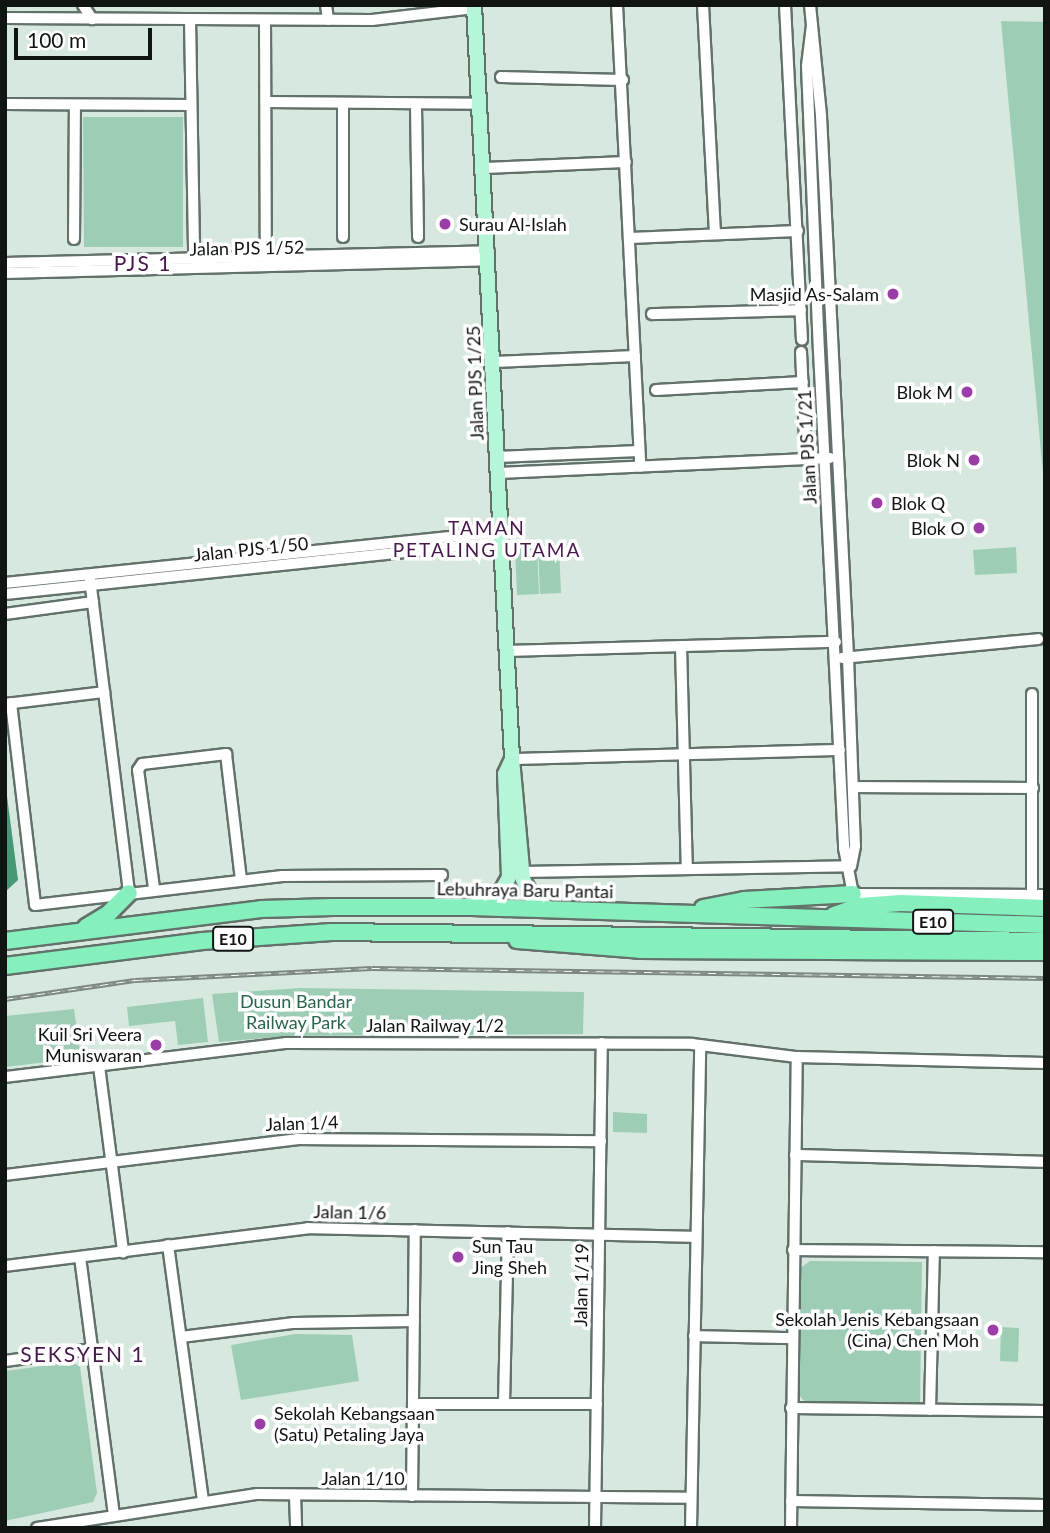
<!DOCTYPE html>
<html>
<head>
<meta charset="utf-8">
<style>
	body { margin:0 }
	#map { position:relative; width:1050px; height:1533px; overflow:hidden; background:#d7e8df; font-family:Lato,sans-serif }
	div>[style] { position:absolute }
	[style*='--x'] { left:calc(var(--x)*1px); top:calc(var(--y)*1px); width:calc(var(--w)*1px); rotate:calc(var(--a)*1deg) }
	.green>* { inset:0; background:#9dceb5 }
	.water>* { inset:0; background:#479874 }
	.roads { filter:drop-shadow(2px 0 #627169) drop-shadow(-2px 0 #627169) drop-shadow(0 2px #627169) drop-shadow(0 -2px #627169) }
	.minor>* { height:10px; margin:-5px; padding:0 5px; transform-origin:5px; border-radius:5px; background:#fff }
	.major>* { height:14px; margin:-7px; padding:0 7px; transform-origin:7px; border-radius:7px; background:#b6f6d8 }
	.highway>* { height:16px; margin:-8px; padding:0 8px; transform-origin:8px; border-radius:8px; background:#85f0be }
	.rail>* { height:5px; margin-top:-2.5px; transform-origin:0; background:repeating-linear-gradient(90deg,#fff 0 8px,#7d8882 0 16px); box-sizing:border-box; border-block:2px solid #7d8882 }
	.dots>* { width:19px; height:19px; translate:-50% -50%; box-sizing:border-box; border:4px solid #fff; border-radius:50% }
	span { translate:-50% -50%; white-space:nowrap; text-align:center; line-height:1.15; -webkit-text-stroke:7px #fff; paint-order:stroke }
	.shield-label span { padding:2px 5px; background:#fff; border:2px solid; border-radius:5px; -webkit-text-stroke-width:0 }
	.shield-label { font-size:16px; color:#101512; font-weight:700 }
	.poi-label { font-size:18px; color:#101512 }
	.left { translate:0 -50%; text-align:left }
	.right { translate:-100% -50%; text-align:right }
	.street-label { font-size:18px; color:#101512 }
	.park-label { font-size:18px; color:#28654a }
	.neighbourhood-label { font-size:19px; color:#46194b; letter-spacing:2px }
	.quarter-label { font-size:21px; color:#46194b; letter-spacing:2px }
	.frame { position:absolute; inset:0; border:7px solid #101512; pointer-events:none }
	.scale { position:absolute; left:14px; top:28px; width:138px; height:32px; box-sizing:border-box; border:4px solid #101512; border-top:0; padding-left:9px; font-size:21px; line-height:24px; white-space:nowrap; color:#101512; -webkit-text-stroke:5px #fff; paint-order:stroke }
</style>
</head>
<body>
<div id="map">
	<div class="green">
		<div style="clip-path:polygon(1001px 21px,1045px 22px,1045px 495px)"></div>
		<div style="clip-path:polygon(83px 117px,183px 117px,183px 247px,84px 247px)"></div>
		<div style="clip-path:polygon(559px 547px,561px 593px,540px 594px,538px 548px)"></div>
		<div style="clip-path:polygon(1016px 547px,1017px 573px,975px 575px,973px 550px)"></div>
		<div style="clip-path:polygon(537px 548px,539px 594px,517px 595px,515px 549px)"></div>
		<div style="clip-path:polygon(300px 988px,584px 992px,583px 1034px,287px 1036px,219px 1042px,212px 994px)"></div>
		<div style="clip-path:polygon(203px 998px,208px 1042px,178px 1045px,175px 1021px,129px 1026px,127px 1007px)"></div>
		<div style="clip-path:polygon(74px 1009px,81px 1058px,5px 1067px,5px 1016px)"></div>
		<div style="clip-path:polygon(613px 1112px,647px 1114px,647px 1133px,613px 1132px)"></div>
		<div style="clip-path:polygon(810px 1261px,922px 1262px,920px 1404px,805px 1402px,799px 1395px,799px 1269px)"></div>
		<div style="clip-path:polygon(1001px 1327px,1019px 1328px,1018px 1362px,1000px 1361px)"></div>
		<div style="clip-path:polygon(295px 1334px,352px 1335px,359px 1381px,241px 1400px,231px 1345px)"></div>
		<div style="clip-path:polygon(73px 1362px,80px 1367px,97px 1493px,93px 1502px,5px 1521px,5px 1371px)"></div>
	</div>
	<div class="water">
		<div style="clip-path:polygon(5px 781px,18px 880px,5px 892px)"></div>
	</div>
	<div class="roads">
		<div class="minor">
			<div style="--x:83;--y:5;--w:17;--a:57"></div>
			<div style="--x:326;--y:5;--w:15;--a:82"></div>
			<div style="--x:617;--y:5;--w:462;--a:87.1"></div>
			<div style="--x:703;--y:5;--w:229;--a:87"></div>
			<div style="--x:785;--y:5;--w:335;--a:87.1"></div>
			<div style="--x:810;--y:5;--w:112;--a:84.3"></div>
			<div style="--x:821;--y:116;--w:542;--a:87.14"></div>
			<div style="--x:848;--y:657;--w:189;--a:87.9"></div>
			<div style="--x:855;--y:846;--w:20;--a:101"></div>
			<div style="--x:5;--y:18;--w:367;--a:0.3"></div>
			<div style="--x:372;--y:20;--w:103;--a:-6.7"></div>
			<div style="--x:190;--y:19;--w:239;--a:89"></div>
			<div style="--x:265;--y:20;--w:243;--a:89.8"></div>
			<div style="--x:812;--y:25;--w:41;--a:97"></div>
			<div style="--x:807;--y:66;--w:285;--a:87.6"></div>
			<div style="--x:819;--y:351;--w:498;--a:87.1"></div>
			<div style="--x:844;--y:848;--w:47;--a:78.9"></div>
			<div style="--x:853;--y:894;--w:192;--a:0.3"></div>
			<div style="--x:501;--y:77;--w:122;--a:1.4"></div>
			<div style="--x:267;--y:102;--w:214;--a:0.5"></div>
			<div style="--x:5;--y:104;--w:186;--a:0.3"></div>
			<div style="--x:343;--y:105;--w:132;--a:90"></div>
			<div style="--x:416;--y:106;--w:131;--a:89.1"></div>
			<div style="--x:484;--y:168;--w:142;--a:-2.4"></div>
			<div style="--x:629;--y:238;--w:169;--a:-2.4"></div>
			<div style="--x:74;--y:239;--w:133;--a:-89.6"></div>
			<div style="--x:5;--y:263;--w:484;--a:-1.4"></div>
			<div style="--x:5;--y:273;--w:484;--a:-1.5"></div>
			<div style="--x:652;--y:314;--w:149;--a:-1.5"></div>
			<div style="--x:801;--y:352;--w:107;--a:87.3"></div>
			<div style="--x:494;--y:362;--w:141;--a:-2.4"></div>
			<div style="--x:656;--y:390;--w:147;--a:-3.1"></div>
			<div style="--x:497;--y:457;--w:142;--a:-2.4"></div>
			<div style="--x:498;--y:473;--w:332;--a:-2.6"></div>
			<div style="--x:90;--y:579;--w:316;--a:82.9"></div>
			<div style="--x:5;--y:583;--w:498;--a:-5.9"></div>
			<div style="--x:5;--y:594;--w:498;--a:-6"></div>
			<div style="--x:5;--y:614;--w:89;--a:-7.8"></div>
			<div style="--x:681;--y:646;--w:223;--a:88.5"></div>
			<div style="--x:506;--y:651;--w:330;--a:-1.6"></div>
			<div style="--x:842;--y:658;--w:197;--a:-5.5"></div>
			<div style="--x:11;--y:703;--w:203;--a:83.2"></div>
			<div style="--x:35;--y:905;--w:249;--a:-6.7"></div>
			<div style="--x:282;--y:876;--w:160;--a:-0.4"></div>
			<div style="--x:5;--y:704;--w:100;--a:-6.9"></div>
			<div style="--x:512;--y:759;--w:328;--a:-1.6"></div>
			<div style="--x:853;--y:787;--w:180;--a:0.3"></div>
			<div style="--x:522;--y:872;--w:329;--a:-1"></div>
			<div style="--x:154;--y:888;--w:119;--a:-97.7"></div>
			<div style="--x:138;--y:770;--w:7;--a:-56"></div>
			<div style="--x:142;--y:764;--w:85;--a:-6.8"></div>
			<div style="--x:226;--y:754;--w:126;--a:83.2"></div>
			<div style="--x:1032;--y:895;--w:201;--a:-90"></div>
			<div style="--x:99;--y:1066;--w:188;--a:82.6"></div>
			<div style="--x:5;--y:1077;--w:283;--a:-6.9"></div>
			<div style="--x:286;--y:1043;--w:406;--a:0.1"></div>
			<div style="--x:692;--y:1044;--w:106;--a:7.1"></div>
			<div style="--x:797;--y:1057;--w:248;--a:1.4"></div>
			<div style="--x:795;--y:1155;--w:250;--a:1.6"></div>
			<div style="--x:5;--y:1175;--w:295;--a:-7"></div>
			<div style="--x:298;--y:1139;--w:303;--a:0.4"></div>
			<div style="--x:168;--y:1245;--w:259;--a:82.2"></div>
			<div style="--x:793;--y:1250;--w:252;--a:0.5"></div>
			<div style="--x:80;--y:1257;--w:259;--a:82.5"></div>
			<div style="--x:5;--y:1266;--w:305;--a:-7.1"></div>
			<div style="--x:308;--y:1228;--w:388;--a:1.3"></div>
			<div style="--x:694;--y:1336;--w:97;--a:1.2"></div>
			<div style="--x:181;--y:1337;--w:114;--a:-7.1"></div>
			<div style="--x:294;--y:1323;--w:120;--a:-1"></div>
			<div style="--x:5;--y:1361;--w:87;--a:-7.9"></div>
			<div style="--x:413;--y:1404;--w:184;--a:0"></div>
			<div style="--x:504;--y:1404;--w:172;--a:-88.7"></div>
			<div style="--x:791;--y:1408;--w:254;--a:0.7"></div>
			<div style="--x:930;--y:1410;--w:159;--a:-88.6"></div>
			<div style="--x:295;--y:1495;--w:33;--a:88"></div>
			<div style="--x:412;--y:1496;--w:266;--a:-89.4"></div>
			<div style="--x:791;--y:1501;--w:254;--a:0.9"></div>
			<div style="--x:37;--y:1528;--w:223;--a:-8.8"></div>
			<div style="--x:257;--y:1494;--w:434;--a:0.5"></div>
			<div style="--x:595;--y:1528;--w:485;--a:-89.2"></div>
			<div style="--x:691;--y:1528;--w:483;--a:-88.9"></div>
			<div style="--x:791;--y:1528;--w:471;--a:-89.3"></div>
		</div>
		<div class="major">
			<div style="--x:474;--y:5;--w:755;--a:87.11"></div>
			<div style="--x:512;--y:759;--w:121;--a:84.8"></div>
			<div style="--x:523;--y:879;--w:20;--a:63"></div>
			<div style="--x:532;--y:897;--w:21;--a:35"></div>
			<div style="--x:474;--y:906;--w:24;--a:-19"></div>
			<div style="--x:497;--y:898;--w:24;--a:-60"></div>
			<div style="--x:509;--y:877;--w:103;--a:-92.2"></div>
			<div style="--x:505;--y:774;--w:17;--a:-65"></div>
		</div>
		<div class="highway">
			<div style="--x:703;--y:908;--w:42;--a:-11"></div>
			<div style="--x:744;--y:900;--w:109;--a:-3.2"></div>
			<div style="--x:834;--y:915;--w:28;--a:-19"></div>
			<div style="--x:860;--y:906;--w:41;--a:-4.2"></div>
			<div style="--x:901;--y:903;--w:144;--a:2"></div>
			<div style="--x:86;--y:927;--w:27;--a:-31"></div>
			<div style="--x:109;--y:913;--w:28;--a:-45"></div>
			<div style="--x:517;--y:940;--w:123;--a:4.6"></div>
			<div style="--x:640;--y:950;--w:405;--a:0.3"></div>
			<div style="--x:5;--y:941;--w:258;--a:-7.1"></div>
			<div style="--x:261;--y:909;--w:72;--a:-1.6"></div>
			<div style="--x:333;--y:907;--w:139;--a:0"></div>
			<div style="--x:472;--y:907;--w:573;--a:1.8"></div>
			<div style="--x:5;--y:966;--w:199;--a:-7.2"></div>
			<div style="--x:202;--y:941;--w:130;--a:-4"></div>
			<div style="--x:332;--y:932;--w:713;--a:0.72"></div>
		</div>
	</div>
	<div class="rail">
		<div style="--x:5;--y:999;--w:131;--a:-8.3"></div>
		<div style="--x:135;--y:980;--w:237;--a:-2.9"></div>
		<div style="--x:372;--y:968;--w:673;--a:0.85"></div>
	</div>
	<div class="dots">
		<div style="left:445px;top:224px;background:#9b3da6"></div>
		<div style="left:893px;top:294px;background:#9b3da6"></div>
		<div style="left:967px;top:392px;background:#9b3da6"></div>
		<div style="left:974px;top:460px;background:#9b3da6"></div>
		<div style="left:877px;top:503px;background:#9b3da6"></div>
		<div style="left:979px;top:528px;background:#9b3da6"></div>
		<div style="left:156px;top:1045px;background:#9b3da6"></div>
		<div style="left:458px;top:1257px;background:#9b3da6"></div>
		<div style="left:993px;top:1330px;background:#9b3da6"></div>
		<div style="left:260px;top:1424px;background:#9b3da6"></div>
	</div>
	<div class="shield-label">
		<span style="left:933px;top:922px">E10</span>
		<span style="left:233px;top:939px">E10</span>
	</div>
	<div class="poi-label">
		<span class="left" style="left:459px;top:224px">Surau Al-Islah</span>
		<span class="right" style="left:879px;top:294px">Masjid As-Salam</span>
		<span class="right" style="left:953px;top:392px">Blok M</span>
		<span class="right" style="left:960px;top:460px">Blok N</span>
		<span class="left" style="left:891px;top:503px">Blok Q</span>
		<span class="right" style="left:965px;top:528px">Blok O</span>
		<span class="right" style="left:142px;top:1045px">Kuil Sri Veera<br>Muniswaran</span>
		<span class="left" style="left:472px;top:1257px">Sun Tau<br>Jing Sheh</span>
		<span class="right" style="left:979px;top:1330px">Sekolah Jenis Kebangsaan<br>(Cina) Chen Moh</span>
		<span class="left" style="left:274px;top:1424px">Sekolah Kebangsaan<br>(Satu) Petaling Jaya</span>
	</div>
	<div class="street-label">
		<span style="left:247px;top:248px;rotate:-1deg">Jalan PJS 1/52</span>
		<span style="left:475px;top:383px;rotate:-92deg">Jalan PJS 1/25</span>
		<span style="left:807px;top:447px;rotate:-93deg">Jalan PJS 1/21</span>
		<span style="left:251px;top:549px;rotate:-6deg">Jalan PJS 1/50</span>
		<span style="left:525px;top:890px;rotate:1deg">Lebuhraya Baru Pantai</span>
		<span style="left:435px;top:1025px">Jalan Railway 1/2</span>
		<span style="left:302px;top:1123px;rotate:-2deg">Jalan 1/4</span>
		<span style="left:350px;top:1212px;rotate:1deg">Jalan 1/6</span>
		<span style="left:581px;top:1285px;rotate:-89deg">Jalan 1/19</span>
		<span style="left:363px;top:1478px">Jalan 1/10</span>
	</div>
	<div class="park-label">
		<span style="left:296px;top:1012px">Dusun Bandar<br>Railway Park</span>
	</div>
	<div class="neighbourhood-label">
		<span style="left:487px;top:539px">TAMAN<br>PETALING UTAMA</span>
	</div>
	<div class="quarter-label">
		<span style="left:143px;top:263px">PJS 1</span>
		<span style="left:83px;top:1354px">SEKSYEN 1</span>
	</div>
	<div class="frame"></div>
	<div class="scale">100 m</div>
</div>
</body>
</html>
